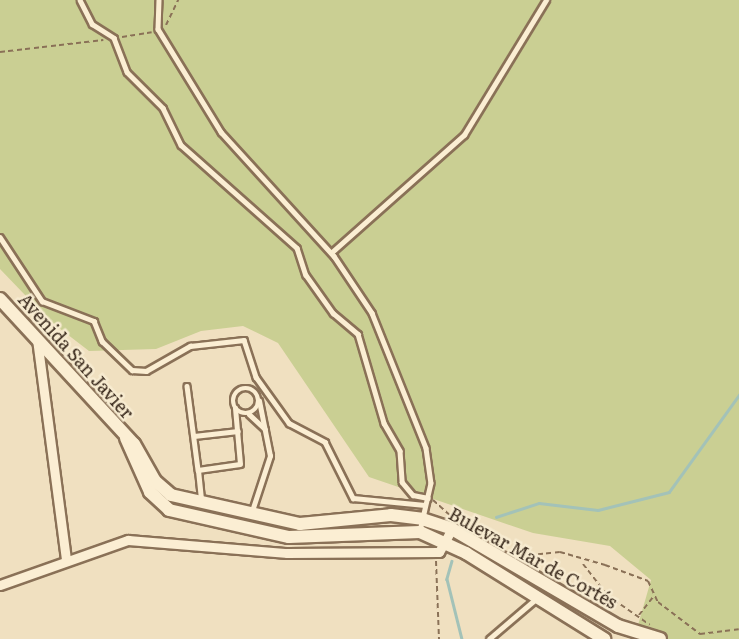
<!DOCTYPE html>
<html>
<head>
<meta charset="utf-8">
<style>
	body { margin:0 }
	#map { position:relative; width:739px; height:639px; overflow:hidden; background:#f0e0c0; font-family:Literata,serif }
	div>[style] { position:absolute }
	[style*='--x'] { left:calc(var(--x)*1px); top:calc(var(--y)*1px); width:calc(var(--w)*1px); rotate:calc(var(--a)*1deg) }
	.green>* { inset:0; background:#cacf93 }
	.stream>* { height:2.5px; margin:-1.25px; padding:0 1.25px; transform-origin:1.25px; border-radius:1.25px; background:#a3c2b8 }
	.path>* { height:2px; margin-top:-1px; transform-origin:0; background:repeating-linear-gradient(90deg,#8a7157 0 5px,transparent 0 8.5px) }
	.roads { filter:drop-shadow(2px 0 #8a7157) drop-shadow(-2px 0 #8a7157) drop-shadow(0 2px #8a7157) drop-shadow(0 -2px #8a7157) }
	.lane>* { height:4.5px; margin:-2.25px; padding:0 2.25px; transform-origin:2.25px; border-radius:2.25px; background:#fbeed3 }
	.lane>.ring { margin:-2.25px; padding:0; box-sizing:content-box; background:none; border:4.5px solid #fbeed3; border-radius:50% }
	.street>* { height:9px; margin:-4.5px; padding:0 4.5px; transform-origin:4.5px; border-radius:4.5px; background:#fbeed3 }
	.secondary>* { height:12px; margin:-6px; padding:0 6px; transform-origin:6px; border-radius:6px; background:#fbeed3 }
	span { translate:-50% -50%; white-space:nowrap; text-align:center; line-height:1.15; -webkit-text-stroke:5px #f7ebd0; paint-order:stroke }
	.street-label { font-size:18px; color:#39291c }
</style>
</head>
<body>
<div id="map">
	<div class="green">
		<div style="clip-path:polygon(0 0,739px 0,739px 639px,634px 639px,651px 580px,610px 546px,533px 533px,369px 477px,278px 343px,243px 326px,201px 331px,156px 349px,89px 351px,50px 321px,0 269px)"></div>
	</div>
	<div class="stream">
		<div style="--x:496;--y:517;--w:45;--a:-18"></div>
		<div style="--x:539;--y:503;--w:59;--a:6.8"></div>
		<div style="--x:598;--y:510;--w:73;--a:-14.2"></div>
		<div style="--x:669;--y:492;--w:120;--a:-54.2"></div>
		<div style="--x:452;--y:561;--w:19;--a:106"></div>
		<div style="--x:447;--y:579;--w:62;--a:76"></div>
	</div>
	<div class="path">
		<div style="--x:166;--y:25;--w:28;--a:-64"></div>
		<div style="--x:122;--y:37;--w:30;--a:-9"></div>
		<div style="--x:0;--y:52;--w:104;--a:-6.6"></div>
		<div style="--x:433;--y:500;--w:25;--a:42"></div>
		<div style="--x:521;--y:556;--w:39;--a:-6"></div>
		<div style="--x:560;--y:552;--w:47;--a:16.1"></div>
		<div style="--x:605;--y:565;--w:46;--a:20.4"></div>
		<div style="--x:648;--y:581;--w:23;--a:65"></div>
		<div style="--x:658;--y:602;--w:53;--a:37.3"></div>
		<div style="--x:700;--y:634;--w:39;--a:-7"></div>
		<div style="--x:436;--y:561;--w:78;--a:87.8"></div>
		<div style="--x:583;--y:564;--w:39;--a:52"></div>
		<div style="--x:607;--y:595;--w:52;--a:34.9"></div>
		<div style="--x:639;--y:615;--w:23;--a:-52"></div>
	</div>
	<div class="roads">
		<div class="lane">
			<div style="--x:80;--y:0;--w:27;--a:63"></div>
			<div style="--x:92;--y:24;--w:26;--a:32"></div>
			<div style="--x:114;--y:38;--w:36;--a:69"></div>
			<div style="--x:127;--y:72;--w:51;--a:45"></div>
			<div style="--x:163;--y:108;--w:41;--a:64.1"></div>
			<div style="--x:181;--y:145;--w:155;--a:41.6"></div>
			<div style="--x:297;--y:248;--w:28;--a:72"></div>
			<div style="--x:306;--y:275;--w:47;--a:54.6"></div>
			<div style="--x:333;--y:313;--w:33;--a:40"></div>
			<div style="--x:358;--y:334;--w:93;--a:73.7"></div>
			<div style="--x:384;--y:423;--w:32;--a:60"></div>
			<div style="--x:400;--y:451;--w:31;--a:86"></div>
			<div style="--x:402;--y:482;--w:17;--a:50"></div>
			<div style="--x:413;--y:495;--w:15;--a:11"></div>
			<div style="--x:159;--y:0;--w:29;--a:92"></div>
			<div style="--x:158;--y:29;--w:121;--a:58.5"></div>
			<div style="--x:221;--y:132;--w:168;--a:47.7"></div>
			<div style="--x:334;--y:256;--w:69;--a:56.3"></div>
			<div style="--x:372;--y:313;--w:145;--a:68.2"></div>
			<div style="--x:426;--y:448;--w:35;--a:82"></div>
			<div style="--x:431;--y:483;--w:49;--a:102.9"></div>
			<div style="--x:0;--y:237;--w:77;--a:56.7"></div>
			<div style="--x:42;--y:301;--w:56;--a:21"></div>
			<div style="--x:94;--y:321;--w:22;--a:68"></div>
			<div style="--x:102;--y:341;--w:42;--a:44"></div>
			<div style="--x:132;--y:370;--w:14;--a:4"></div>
			<div style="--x:146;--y:371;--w:51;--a:-29.6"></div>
			<div style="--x:190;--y:346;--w:54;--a:-6.3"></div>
			<div style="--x:244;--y:340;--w:39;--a:72"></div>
			<div style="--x:256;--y:377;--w:57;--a:54.3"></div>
			<div style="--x:289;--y:423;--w:41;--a:27.8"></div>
			<div style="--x:325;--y:442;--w:63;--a:63.4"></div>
			<div style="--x:353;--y:498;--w:72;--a:5.6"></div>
			<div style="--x:331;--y:253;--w:178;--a:-41.6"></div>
			<div style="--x:464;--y:135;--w:158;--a:-58.7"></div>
			<div style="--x:187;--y:386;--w:85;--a:82.5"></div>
			<div class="ring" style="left:233px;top:388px;width:21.5px;height:21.5px"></div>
			<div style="--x:249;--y:414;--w:22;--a:43"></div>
			<div style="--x:194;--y:436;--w:44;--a:-6.5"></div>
			<div style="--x:201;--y:499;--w:29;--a:-96"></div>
			<div style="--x:198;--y:470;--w:42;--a:-8.1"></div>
			<div style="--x:240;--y:464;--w:56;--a:-95.1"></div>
			<div style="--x:252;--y:511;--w:58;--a:-71.9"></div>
			<div style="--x:270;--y:456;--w:56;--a:-101.3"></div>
			<div style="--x:489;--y:639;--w:63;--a:-40.5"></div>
		</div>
		<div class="street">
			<div style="--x:37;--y:339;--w:222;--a:82.5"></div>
			<div style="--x:0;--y:585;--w:136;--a:-19.4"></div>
			<div style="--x:128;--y:540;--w:160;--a:4.7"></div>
			<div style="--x:287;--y:553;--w:152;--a:-0.4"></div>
			<div style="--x:439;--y:552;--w:26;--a:-61"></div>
		</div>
		<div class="secondary">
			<div style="--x:0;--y:299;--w:197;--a:47.3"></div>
			<div style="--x:134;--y:444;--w:43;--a:60.4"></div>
			<div style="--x:155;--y:481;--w:21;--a:41"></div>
			<div style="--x:171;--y:495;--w:132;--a:12.7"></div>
			<div style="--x:300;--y:524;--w:91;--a:-5.6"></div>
			<div style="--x:391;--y:515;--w:31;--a:7"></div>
			<div style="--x:422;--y:519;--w:32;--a:18"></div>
			<div style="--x:452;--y:529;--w:192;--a:30.3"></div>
			<div style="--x:618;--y:626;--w:44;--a:17.2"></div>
			<div style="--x:126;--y:438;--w:59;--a:66"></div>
			<div style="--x:150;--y:492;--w:26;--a:43"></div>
			<div style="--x:169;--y:510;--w:123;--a:12.7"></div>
			<div style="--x:289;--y:537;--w:131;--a:-2.2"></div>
			<div style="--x:420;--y:532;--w:51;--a:24.5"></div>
			<div style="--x:466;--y:553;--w:163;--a:31.9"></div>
		</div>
	</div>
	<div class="street-label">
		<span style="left:76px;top:356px;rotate:48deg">Avenida San Javier</span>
		<span style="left:533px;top:558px;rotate:29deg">Bulevar Mar de Cortés</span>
	</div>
</div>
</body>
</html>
